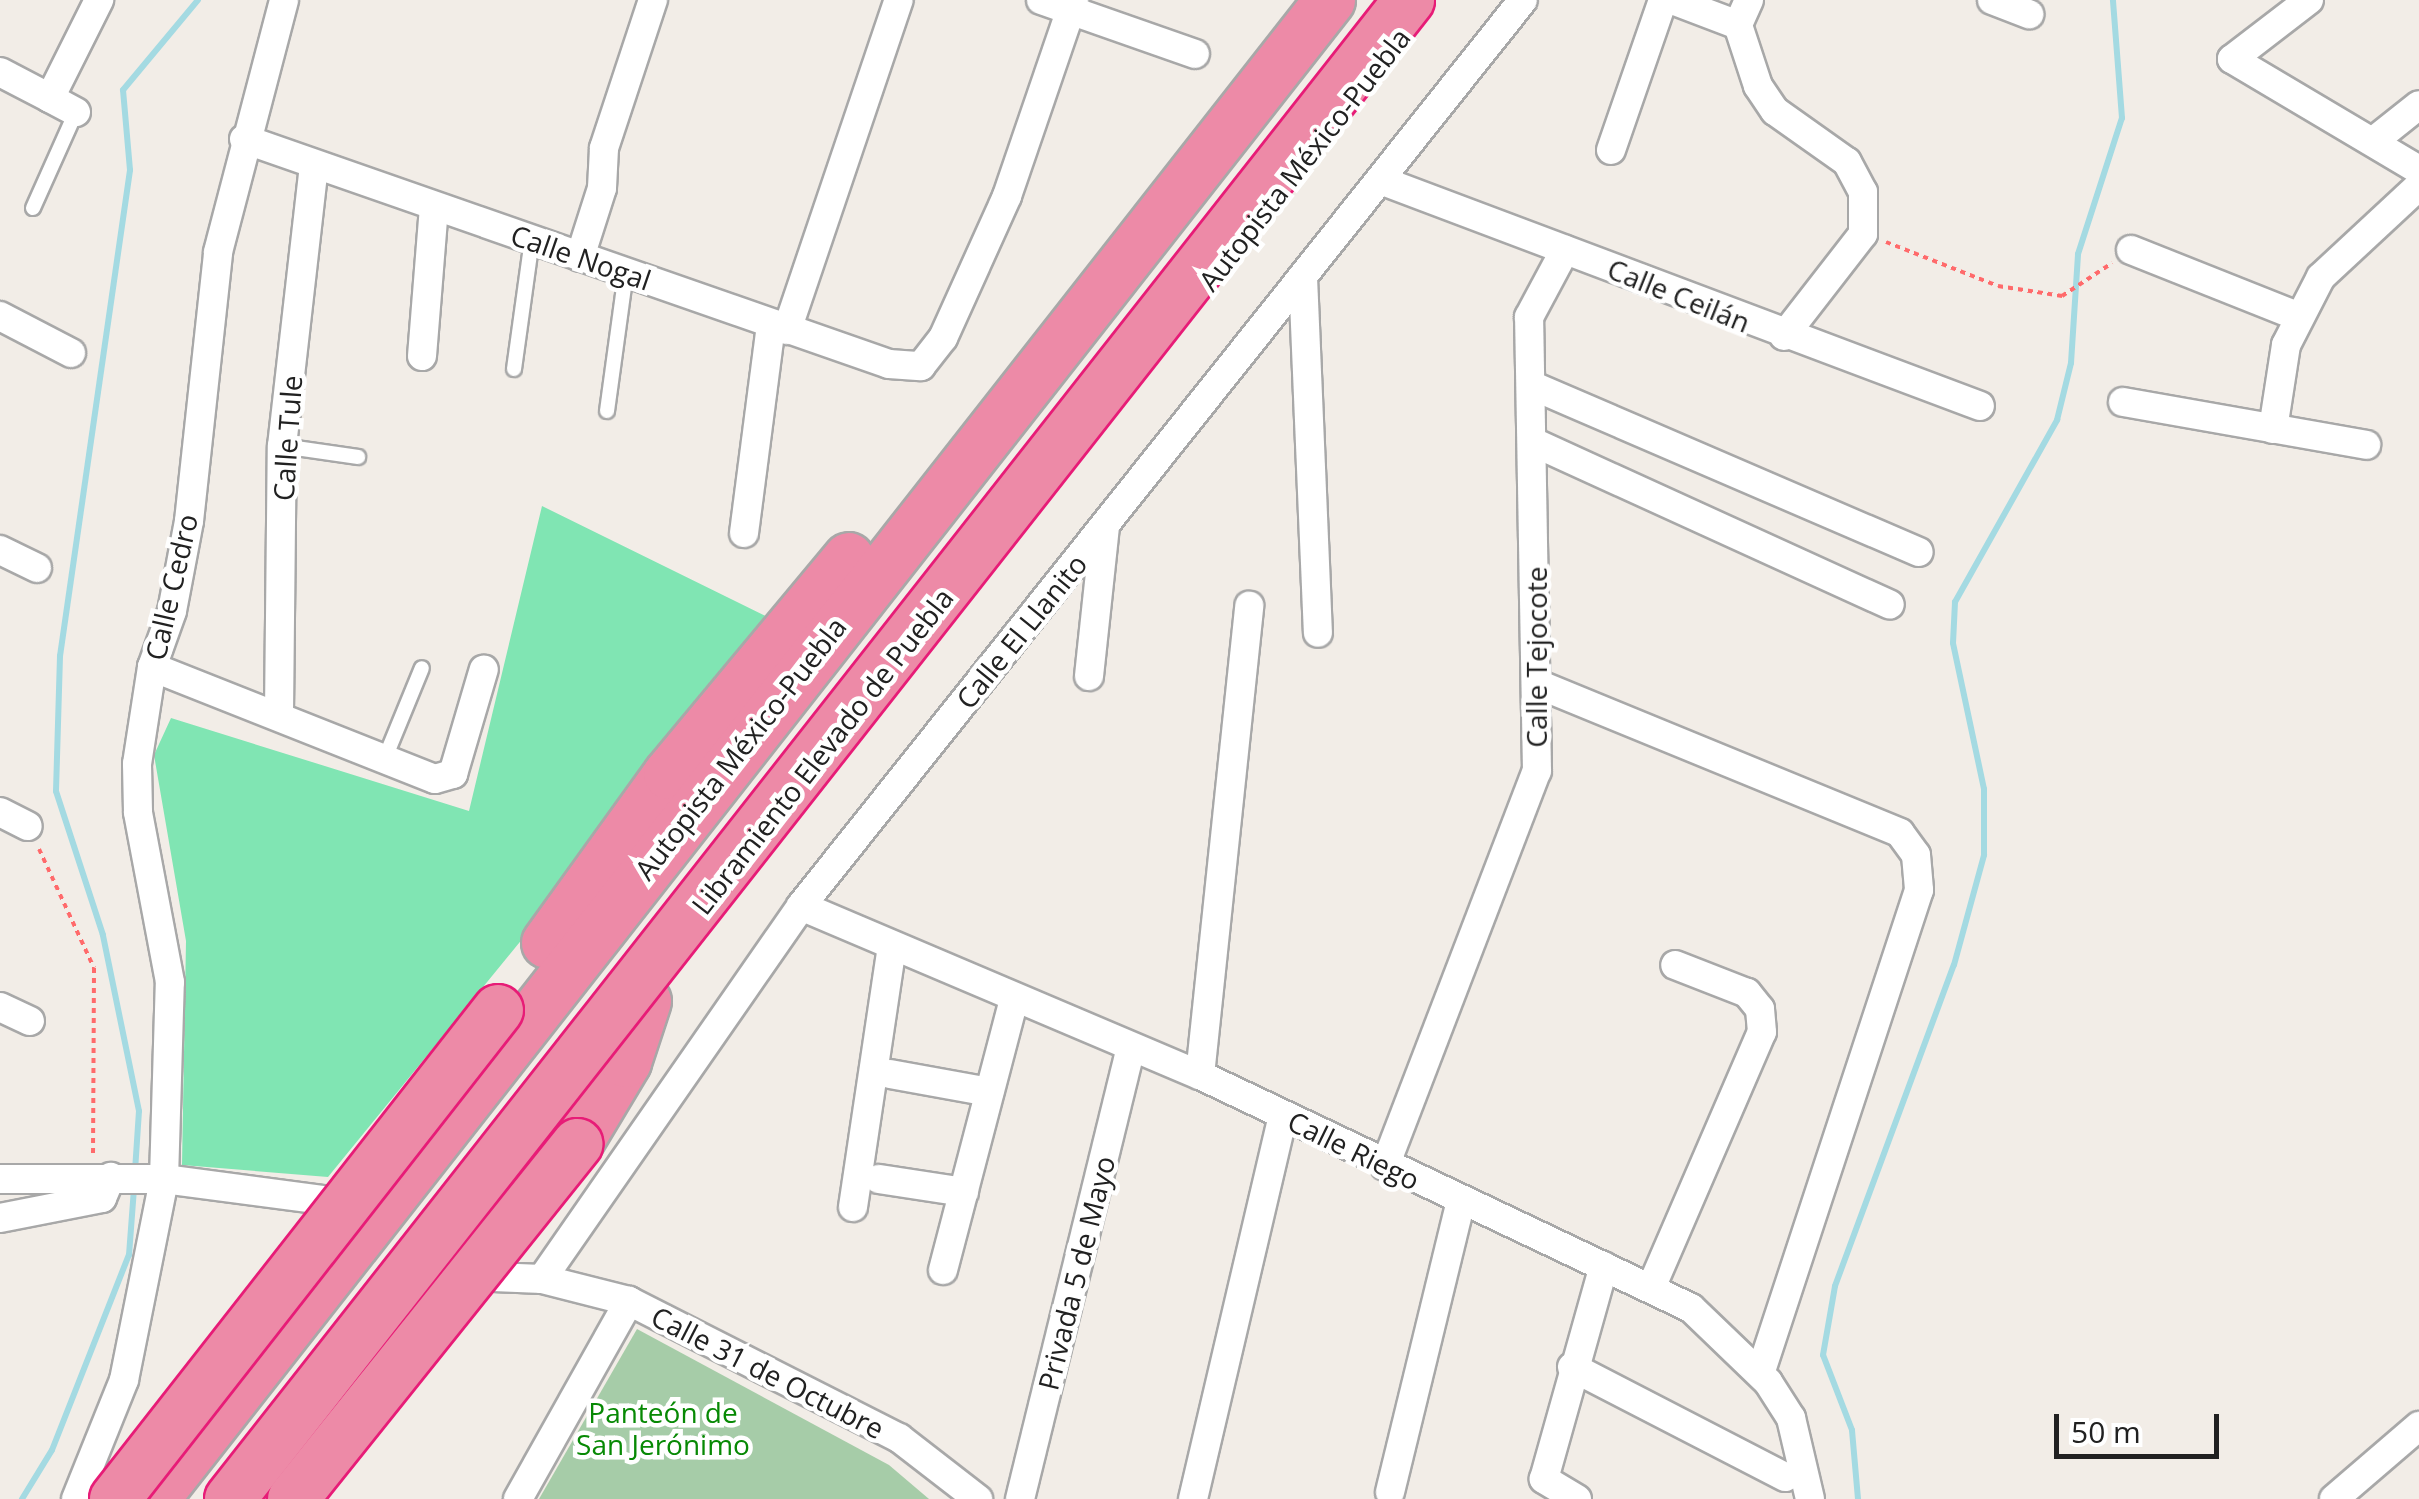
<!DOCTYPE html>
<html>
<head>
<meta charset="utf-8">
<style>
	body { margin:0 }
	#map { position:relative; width:2419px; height:1499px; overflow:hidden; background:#f2ede7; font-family:"Open Sans",sans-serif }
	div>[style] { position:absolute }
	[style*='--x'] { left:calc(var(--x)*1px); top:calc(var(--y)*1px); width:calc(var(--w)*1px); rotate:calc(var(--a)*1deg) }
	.cemetery>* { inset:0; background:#a6cca8 }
	.pitch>* { inset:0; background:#80e5b3 }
	.stream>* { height:6px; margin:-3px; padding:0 3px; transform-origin:3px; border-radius:3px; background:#a4dae2 }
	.path>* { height:4px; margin-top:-2px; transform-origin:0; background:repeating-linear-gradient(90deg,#ff6a6b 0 5px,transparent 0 10px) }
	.roads { filter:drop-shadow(2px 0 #a8a8a8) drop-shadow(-2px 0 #a8a8a8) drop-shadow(0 2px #a8a8a8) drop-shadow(0 -2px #a8a8a8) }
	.lane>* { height:14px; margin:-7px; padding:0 7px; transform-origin:7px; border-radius:7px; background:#fff }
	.street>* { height:28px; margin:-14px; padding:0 14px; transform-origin:14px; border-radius:14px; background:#fff }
	.highway>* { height:50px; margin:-25px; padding:0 25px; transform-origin:25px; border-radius:25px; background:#ed8aa7 }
	.bridges { filter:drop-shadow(2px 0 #e71c77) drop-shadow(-2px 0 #e71c77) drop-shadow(0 2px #e71c77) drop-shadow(0 -2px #e71c77) }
	.highway-bridge>* { height:50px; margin:-25px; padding:0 25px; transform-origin:25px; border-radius:25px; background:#ed8aa7 }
	span { translate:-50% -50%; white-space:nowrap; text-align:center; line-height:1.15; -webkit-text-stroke:9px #fff; paint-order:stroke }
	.street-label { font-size:28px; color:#212121 }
	.park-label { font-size:28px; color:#078904 }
	.scale { position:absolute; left:2054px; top:1414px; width:165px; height:45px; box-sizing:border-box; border:5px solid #212121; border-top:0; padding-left:12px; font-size:30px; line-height:35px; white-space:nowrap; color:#212121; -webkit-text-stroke:8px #fff; paint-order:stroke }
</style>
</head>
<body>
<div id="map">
	<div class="cemetery">
		<div style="clip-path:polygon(637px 1329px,889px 1465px,929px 1499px,539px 1499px)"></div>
	</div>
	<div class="pitch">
		<div style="clip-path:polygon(542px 506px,780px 623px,328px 1177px,182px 1165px,186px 941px,154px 755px,171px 718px,469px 811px)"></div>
	</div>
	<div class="stream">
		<div style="--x:135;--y:1171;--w:60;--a:-86.2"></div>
		<div style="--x:139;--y:1111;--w:180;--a:-101.6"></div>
		<div style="--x:103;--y:935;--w:151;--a:-108.1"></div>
		<div style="--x:56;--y:791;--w:135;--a:-88.3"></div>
		<div style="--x:60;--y:656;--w:491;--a:-81.8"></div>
		<div style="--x:130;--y:170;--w:80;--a:-95"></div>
		<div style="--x:123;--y:90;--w:117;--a:-50.2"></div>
		<div style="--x:22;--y:1499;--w:57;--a:-58.5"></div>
		<div style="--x:52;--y:1450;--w:210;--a:-68.5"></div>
		<div style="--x:129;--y:1255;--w:67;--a:-85.7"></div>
		<div style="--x:1858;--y:1499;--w:69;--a:-95"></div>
		<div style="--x:1852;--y:1430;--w:80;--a:-111.1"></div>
		<div style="--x:1823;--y:1355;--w:70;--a:-80.1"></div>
		<div style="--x:1835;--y:1286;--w:342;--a:-69.7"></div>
		<div style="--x:1954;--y:965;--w:114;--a:-74.7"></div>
		<div style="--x:1984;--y:855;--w:66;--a:-90"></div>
		<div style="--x:1984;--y:789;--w:149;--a:-102"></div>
		<div style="--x:1953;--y:643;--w:41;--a:-87.2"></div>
		<div style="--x:1955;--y:602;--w:209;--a:-60.7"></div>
		<div style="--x:2057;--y:420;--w:59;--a:-76.2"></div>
		<div style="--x:2071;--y:363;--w:109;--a:-86.3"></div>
		<div style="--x:2078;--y:254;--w:143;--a:-72.1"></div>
		<div style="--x:2122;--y:118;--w:118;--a:-94.4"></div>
	</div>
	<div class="path">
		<div style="--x:1886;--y:242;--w:120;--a:21.4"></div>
		<div style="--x:1998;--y:286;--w:65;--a:8.9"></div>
		<div style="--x:2062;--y:296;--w:60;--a:-33.4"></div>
		<div style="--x:39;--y:849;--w:131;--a:65.2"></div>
		<div style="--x:94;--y:968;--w:189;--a:90.3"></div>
	</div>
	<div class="roads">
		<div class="lane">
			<div style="--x:33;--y:208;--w:105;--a:-65.9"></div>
			<div style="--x:514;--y:369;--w:130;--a:-82.1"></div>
			<div style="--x:607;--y:411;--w:139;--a:-82.2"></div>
			<div style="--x:282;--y:446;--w:77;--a:8.2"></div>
			<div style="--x:385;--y:758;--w:97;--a:-67.7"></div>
		</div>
		<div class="street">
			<div style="--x:1041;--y:0;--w:163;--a:19.3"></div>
			<div style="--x:1672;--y:0;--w:71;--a:20.7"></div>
			<div style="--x:1749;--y:0;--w:27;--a:114"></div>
			<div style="--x:1738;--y:25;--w:64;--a:71.8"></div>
			<div style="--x:1758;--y:86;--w:30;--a:56"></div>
			<div style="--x:1775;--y:111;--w:88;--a:35.3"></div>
			<div style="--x:1847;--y:162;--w:34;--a:62"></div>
			<div style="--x:1863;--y:192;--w:42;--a:90"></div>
			<div style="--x:1863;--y:234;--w:129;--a:127.8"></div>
			<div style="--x:1992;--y:0;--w:40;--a:21"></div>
			<div style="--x:2309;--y:0;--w:97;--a:142.5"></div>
			<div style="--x:2232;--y:59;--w:217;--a:30.7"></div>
			<div style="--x:0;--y:72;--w:56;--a:27.5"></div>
			<div style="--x:76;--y:112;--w:30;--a:-152"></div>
			<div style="--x:50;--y:98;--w:110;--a:-63.4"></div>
			<div style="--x:244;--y:139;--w:683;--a:19.23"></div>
			<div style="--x:889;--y:364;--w:32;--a:4"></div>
			<div style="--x:921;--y:366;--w:36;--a:-52"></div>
			<div style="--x:943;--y:338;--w:156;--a:-65.7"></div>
			<div style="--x:1007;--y:196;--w:207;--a:-71.1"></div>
			<div style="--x:2375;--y:140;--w:56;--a:-38.5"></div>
			<div style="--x:1611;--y:150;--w:159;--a:-70.9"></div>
			<div style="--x:1380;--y:180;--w:641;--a:20.64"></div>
			<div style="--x:2131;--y:250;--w:179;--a:21.7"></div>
			<div style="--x:580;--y:257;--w:72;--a:-72.3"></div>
			<div style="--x:602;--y:188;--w:40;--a:-87.1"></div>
			<div style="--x:604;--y:148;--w:156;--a:-71.7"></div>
			<div style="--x:1303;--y:277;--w:356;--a:87.6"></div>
			<div style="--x:0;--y:316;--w:80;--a:27.5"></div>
			<div style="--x:787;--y:330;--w:348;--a:-71.3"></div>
			<div style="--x:422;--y:356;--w:150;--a:-85.4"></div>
			<div style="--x:1531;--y:385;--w:422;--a:23.3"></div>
			<div style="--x:2123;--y:402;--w:247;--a:10"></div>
			<div style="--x:2273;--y:429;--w:85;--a:-81.2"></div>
			<div style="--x:2286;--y:345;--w:76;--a:-62.8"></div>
			<div style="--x:2321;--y:277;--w:134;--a:-42.9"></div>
			<div style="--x:1533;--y:442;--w:392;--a:24.5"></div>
			<div style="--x:744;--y:533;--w:211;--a:-82.6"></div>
			<div style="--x:0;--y:550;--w:41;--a:25.9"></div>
			<div style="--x:152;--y:667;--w:304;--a:21.6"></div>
			<div style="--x:435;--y:779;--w:19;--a:-16"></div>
			<div style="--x:453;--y:774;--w:109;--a:-73.6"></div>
			<div style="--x:1089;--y:676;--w:150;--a:-83.9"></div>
			<div style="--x:1540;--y:685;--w:389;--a:22.3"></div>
			<div style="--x:1900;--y:833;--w:27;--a:54"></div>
			<div style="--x:1916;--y:855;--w:35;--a:85"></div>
			<div style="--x:1919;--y:890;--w:509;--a:108.19"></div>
			<div style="--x:279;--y:713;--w:267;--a:-89.4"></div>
			<div style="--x:282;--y:446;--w:283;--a:-83.5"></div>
			<div style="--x:0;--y:812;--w:31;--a:27"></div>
			<div style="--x:801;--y:906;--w:433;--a:23"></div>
			<div style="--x:1200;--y:1075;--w:543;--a:25.39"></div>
			<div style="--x:1691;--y:1308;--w:107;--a:43.9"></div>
			<div style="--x:1768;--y:1382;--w:43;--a:57.4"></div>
			<div style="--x:1791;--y:1418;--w:83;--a:76.8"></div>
			<div style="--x:0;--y:1007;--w:33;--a:25"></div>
			<div style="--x:890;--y:1074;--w:101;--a:10.3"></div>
			<div style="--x:1200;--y:1075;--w:472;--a:-84"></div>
			<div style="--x:1385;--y:1166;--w:423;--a:-69"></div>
			<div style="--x:1537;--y:771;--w:454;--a:-91"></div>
			<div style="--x:1529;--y:317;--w:76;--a:-61.8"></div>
			<div style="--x:0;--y:1179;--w:164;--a:0"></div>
			<div style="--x:164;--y:1179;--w:169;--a:7.5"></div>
			<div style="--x:879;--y:1179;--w:86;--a:8.7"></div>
			<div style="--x:853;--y:1207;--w:264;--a:-81.5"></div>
			<div style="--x:0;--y:1218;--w:104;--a:-11.1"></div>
			<div style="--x:102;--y:1198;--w:23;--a:-67"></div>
			<div style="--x:943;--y:1270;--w:280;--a:-75.3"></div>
			<div style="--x:493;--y:1277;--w:49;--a:2.3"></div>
			<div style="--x:542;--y:1279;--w:90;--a:14.2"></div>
			<div style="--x:629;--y:1301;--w:303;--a:26.9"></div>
			<div style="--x:899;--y:1438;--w:100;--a:37.7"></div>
			<div style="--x:542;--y:1279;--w:454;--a:-55.2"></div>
			<div style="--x:801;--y:906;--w:1158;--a:-51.45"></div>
			<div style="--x:1651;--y:1288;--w:279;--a:-66.6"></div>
			<div style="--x:1762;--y:1032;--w:23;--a:-95"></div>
			<div style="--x:1760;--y:1009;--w:21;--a:-129"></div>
			<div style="--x:1747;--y:993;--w:77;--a:-158.7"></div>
			<div style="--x:1572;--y:1367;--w:240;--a:27.3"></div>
			<div style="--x:1390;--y:1492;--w:300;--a:-76.3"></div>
			<div style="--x:76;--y:1499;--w:128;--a:-68"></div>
			<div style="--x:124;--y:1380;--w:205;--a:-78.7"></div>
			<div style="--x:164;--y:1179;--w:197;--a:-88.3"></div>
			<div style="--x:170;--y:982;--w:173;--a:-100.7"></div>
			<div style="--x:138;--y:812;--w:48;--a:-91.2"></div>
			<div style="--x:137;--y:764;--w:98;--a:-81.2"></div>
			<div style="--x:152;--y:667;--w:59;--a:-70.3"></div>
			<div style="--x:172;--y:611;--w:92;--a:-79.3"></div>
			<div style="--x:189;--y:521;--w:271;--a:-83.8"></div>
			<div style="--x:218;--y:252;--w:260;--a:-75.3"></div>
			<div style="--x:518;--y:1499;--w:227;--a:-60.7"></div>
			<div style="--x:1020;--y:1499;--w:465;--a:-76.2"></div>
			<div style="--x:1193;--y:1499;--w:393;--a:-76.8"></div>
			<div style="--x:1577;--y:1499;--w:39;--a:-149"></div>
			<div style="--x:1544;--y:1479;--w:221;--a:-74.3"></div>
			<div style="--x:2334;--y:1499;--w:112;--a:-40.7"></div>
		</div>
		<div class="highway">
			<div style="--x:547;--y:943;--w:208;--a:-54.2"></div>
			<div style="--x:669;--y:774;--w:281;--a:-50.2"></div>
			<div style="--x:577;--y:1144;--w:96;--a:-59.1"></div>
			<div style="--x:626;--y:1062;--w:64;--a:-71.8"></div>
			<div style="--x:154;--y:1499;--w:1905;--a:-51.88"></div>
		</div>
	</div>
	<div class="bridges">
		<div class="highway-bridge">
			<div style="--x:115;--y:1499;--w:621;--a:-51.93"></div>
			<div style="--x:230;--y:1499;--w:1907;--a:-51.81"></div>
			<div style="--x:293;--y:1499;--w:455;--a:-51.3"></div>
		</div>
	</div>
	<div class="street-label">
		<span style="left:1304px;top:159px;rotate:-52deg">Autopista México-Puebla</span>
		<span style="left:581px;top:257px;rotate:19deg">Calle Nogal</span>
		<span style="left:1679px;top:295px;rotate:22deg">Calle Ceilán</span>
		<span style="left:287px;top:438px;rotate:-86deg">Calle Tule</span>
		<span style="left:171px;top:587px;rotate:-77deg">Calle Cedro</span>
		<span style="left:1021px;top:631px;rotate:-51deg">Calle El Llanito</span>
		<span style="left:1536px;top:657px;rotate:-90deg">Calle Tejocote</span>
		<span style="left:740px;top:748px;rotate:-52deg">Autopista México-Puebla</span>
		<span style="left:822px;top:751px;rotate:-52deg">Libramiento Elevado de Puebla</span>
		<span style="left:1354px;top:1150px;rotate:26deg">Calle Riego</span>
		<span style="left:1076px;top:1273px;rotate:-76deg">Privada 5 de Mayo</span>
		<span style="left:768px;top:1372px;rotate:27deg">Calle 31 de Octubre</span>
	</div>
	<div class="park-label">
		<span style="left:663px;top:1428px">Panteón de<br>San Jerónimo</span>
	</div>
	<div class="scale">50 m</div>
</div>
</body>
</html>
